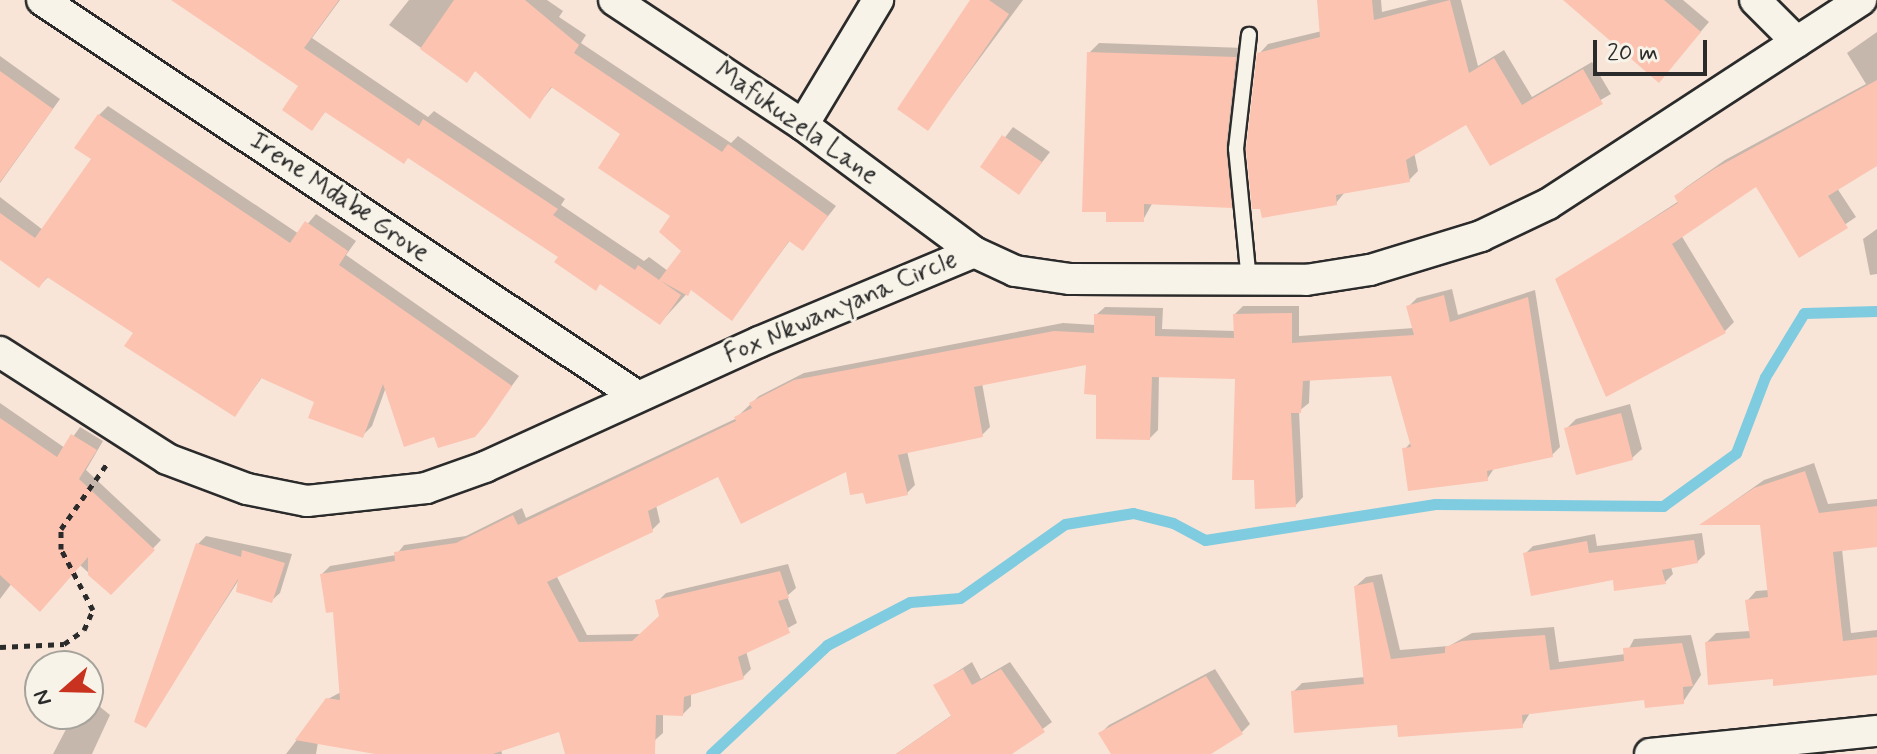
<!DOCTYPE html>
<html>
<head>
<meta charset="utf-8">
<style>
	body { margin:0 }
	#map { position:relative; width:1877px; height:754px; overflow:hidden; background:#f8e5d8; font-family:Mynerve,sans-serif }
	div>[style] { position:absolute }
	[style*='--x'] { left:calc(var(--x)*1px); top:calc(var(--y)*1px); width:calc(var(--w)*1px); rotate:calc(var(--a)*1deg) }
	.shadow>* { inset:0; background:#0003 }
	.stream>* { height:11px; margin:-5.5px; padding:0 5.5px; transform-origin:5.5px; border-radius:5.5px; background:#7fcbdf }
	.building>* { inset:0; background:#fcc3b1 }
	.path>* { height:5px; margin-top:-2.5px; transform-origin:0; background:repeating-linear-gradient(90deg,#2b2b2b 0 6px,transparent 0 12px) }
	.roads { filter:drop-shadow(2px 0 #2b2b2b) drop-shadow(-2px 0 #2b2b2b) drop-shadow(0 2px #2b2b2b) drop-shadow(0 -2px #2b2b2b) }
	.lane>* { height:14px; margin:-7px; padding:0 7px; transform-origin:7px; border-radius:7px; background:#f7f3e8 }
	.street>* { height:30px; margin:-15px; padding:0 15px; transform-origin:15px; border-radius:15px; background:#f7f3e8 }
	span { translate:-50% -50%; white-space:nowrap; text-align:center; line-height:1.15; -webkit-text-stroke:6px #f7f3e8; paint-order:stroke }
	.street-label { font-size:26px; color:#2b2b2b }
	.north { position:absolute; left:24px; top:650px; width:80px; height:80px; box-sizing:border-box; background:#f7f3e8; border:2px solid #a5a39c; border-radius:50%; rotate:250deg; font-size:22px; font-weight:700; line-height:32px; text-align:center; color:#2b2b2b }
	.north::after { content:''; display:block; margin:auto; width:28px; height:36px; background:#c8321e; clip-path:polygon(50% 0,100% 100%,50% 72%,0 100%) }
	.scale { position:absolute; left:1593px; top:40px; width:114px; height:36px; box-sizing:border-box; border:4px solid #2b2b2b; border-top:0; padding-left:10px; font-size:24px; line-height:28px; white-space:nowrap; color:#2b2b2b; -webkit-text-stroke:6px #f7f3e8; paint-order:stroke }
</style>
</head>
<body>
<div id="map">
	<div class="shadow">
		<div style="clip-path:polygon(176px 0,340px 0,312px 38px,428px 117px,434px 111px,565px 199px,561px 205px,644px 261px,649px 257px,668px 271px,684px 251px,673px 215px,623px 134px,553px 86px,529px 116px,476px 70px,466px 80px,389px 25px,409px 0,547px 0,563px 11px,559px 17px,586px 35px,581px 43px,731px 143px,738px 136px,836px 206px,803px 248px,791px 239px,732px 318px,692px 288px,660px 323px,409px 157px,326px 111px,312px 128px,301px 86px)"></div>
		<div style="clip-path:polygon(972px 0,1023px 0,928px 128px)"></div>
		<div style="clip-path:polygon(1319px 0,1381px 0,1382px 12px,1429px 0,1461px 0,1478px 66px,1504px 50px,1532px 97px,1592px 62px,1611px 94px,1491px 163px,1467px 122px,1414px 152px,1418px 171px,1409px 180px,1345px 192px,1336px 203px,1259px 54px,1268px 44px,1322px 31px)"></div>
		<div style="clip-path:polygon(1566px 0,1683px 0,1709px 22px,1667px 71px)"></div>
		<div style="clip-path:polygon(1877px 32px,1877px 163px,1837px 188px,1856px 217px,1800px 255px,1756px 184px,1681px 235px,1734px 322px,1725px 331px,1557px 280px,1679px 201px,1676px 197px,1685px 188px,1725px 160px,1866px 84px,1847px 53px)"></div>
		<div style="clip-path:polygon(1099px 43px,1245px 48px,1240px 196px,1231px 206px,1153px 202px,1143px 220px,1089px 53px)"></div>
		<div style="clip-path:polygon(0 56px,60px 99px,0 183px)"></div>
		<div style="clip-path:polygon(108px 106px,299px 234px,316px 214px,356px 241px,346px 255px,519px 376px,483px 425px,436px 434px,386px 387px,372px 426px,363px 435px,316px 401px,263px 376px,235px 414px,136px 332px,49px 276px,39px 286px,0 257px,0 197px,43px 230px,93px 159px,99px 115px)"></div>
		<div style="clip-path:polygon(1013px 127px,1050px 152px,1019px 192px,983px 166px)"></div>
		<div style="clip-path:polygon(1877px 229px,1877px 274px,1870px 275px,1863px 239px)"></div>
		<div style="clip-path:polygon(1452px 289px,1458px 315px,1535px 290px,1560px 447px,1552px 455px,1495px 467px,1487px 479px,1405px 449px,1412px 441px,1392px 374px,1310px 378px,1309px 403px,1299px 411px,1303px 497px,1295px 506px,1256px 478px,1237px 377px,1159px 375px,1158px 430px,1150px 438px,1098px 393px,1088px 363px,982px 383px,990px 427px,982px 435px,907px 451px,915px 485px,907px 493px,865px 490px,847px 469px,719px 475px,656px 505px,660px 522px,652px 530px,556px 575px,587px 635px,642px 634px,661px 616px,658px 601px,666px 593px,788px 564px,796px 588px,787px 596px,797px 623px,746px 651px,751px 669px,743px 677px,691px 693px,691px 706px,683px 714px,663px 713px,663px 733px,654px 741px,613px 754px,567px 754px,560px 730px,501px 749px,502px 754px,384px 754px,318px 742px,316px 754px,286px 754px,328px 699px,341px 692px,334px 610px,322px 574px,330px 566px,396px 555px,404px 545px,466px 536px,522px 508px,526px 518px,735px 419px,759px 396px,804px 373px,1063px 323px,1096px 325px,1096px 315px,1105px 307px,1163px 308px,1162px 329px,1236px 331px,1235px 314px,1243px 306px,1299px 306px,1299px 336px,1414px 328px,1409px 306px,1417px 298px)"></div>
		<div style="clip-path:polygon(0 403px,65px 448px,80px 427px,103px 441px,86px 470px,161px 540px,111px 593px,80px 565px,12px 583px,0 599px)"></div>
		<div style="clip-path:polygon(1630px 404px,1642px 449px,1632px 458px,1566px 429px,1576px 419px)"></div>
		<div style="clip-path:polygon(1814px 463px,1828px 504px,1877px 499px,1877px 545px,1842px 549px,1851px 633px,1877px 630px,1877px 673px,1774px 676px,1707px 642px,1716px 633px,1751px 631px,1747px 601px,1756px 591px,1769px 590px,1762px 523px,1703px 523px,1764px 480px)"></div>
		<div style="clip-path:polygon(1702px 533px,1705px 554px,1697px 562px,1671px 567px,1673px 574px,1665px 582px,1615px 578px,1525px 554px,1533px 546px,1595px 534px,1597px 546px)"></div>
		<div style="clip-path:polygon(206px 536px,292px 554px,280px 593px,271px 601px,240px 578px,145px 725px,198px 544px)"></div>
		<div style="clip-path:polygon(1382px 574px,1400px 650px,1449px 646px,1472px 633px,1554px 627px,1559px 662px,1626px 654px,1634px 639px,1691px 635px,1701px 675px,1683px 702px,1646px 697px,1531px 711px,1522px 726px,1399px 723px,1293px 692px,1302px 683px,1365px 677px,1356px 586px,1366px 577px)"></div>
		<div style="clip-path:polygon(972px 662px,981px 679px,1010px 662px,1052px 722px,1009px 754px,896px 754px,952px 715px,935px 686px)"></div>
		<div style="clip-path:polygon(1215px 669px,1250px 724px,1242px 732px,1205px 754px,1113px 754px,1101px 733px,1109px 725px)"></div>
		<div style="clip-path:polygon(88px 697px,110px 715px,92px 754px,53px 754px,74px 714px,88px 714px)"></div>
	</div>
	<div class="stream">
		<div style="--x:711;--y:754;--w:159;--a:-43.2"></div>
		<div style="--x:827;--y:645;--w:93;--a:-27.4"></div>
		<div style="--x:910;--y:602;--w:50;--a:-4.6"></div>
		<div style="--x:960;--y:598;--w:128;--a:-35.2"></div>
		<div style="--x:1065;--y:524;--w:69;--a:-9.2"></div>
		<div style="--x:1133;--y:513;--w:41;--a:14"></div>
		<div style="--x:1173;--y:523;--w:36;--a:28"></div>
		<div style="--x:1205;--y:540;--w:233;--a:-8.9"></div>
		<div style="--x:1435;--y:504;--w:228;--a:0.5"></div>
		<div style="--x:1663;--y:506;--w:90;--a:-36"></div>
		<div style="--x:1736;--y:453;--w:81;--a:-69.1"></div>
		<div style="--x:1765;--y:377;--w:75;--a:-58.6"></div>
		<div style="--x:1804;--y:313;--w:73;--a:-1.6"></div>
	</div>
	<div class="building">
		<div style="clip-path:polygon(171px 0,339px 0,304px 48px,419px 126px,423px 119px,558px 209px,553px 215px,635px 270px,638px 265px,659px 280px,681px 251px,659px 232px,670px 216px,598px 168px,620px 134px,551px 87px,530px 119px,475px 71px,467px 83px,420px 49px,454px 0,525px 0,579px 45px,574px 53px,722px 152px,728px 144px,828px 216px,803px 251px,789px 241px,732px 321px,691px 290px,688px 296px,661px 281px,681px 295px,660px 325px,600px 284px,596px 291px,554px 262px,558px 257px,408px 158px,404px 164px,325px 112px,312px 131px,282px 110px,298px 86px)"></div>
		<div style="clip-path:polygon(970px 0,989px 0,1009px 14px,928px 131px,897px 109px)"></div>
		<div style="clip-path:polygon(1317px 0,1372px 0,1374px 20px,1450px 0,1469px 73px,1494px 58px,1522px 105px,1583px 69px,1603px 104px,1490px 166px,1466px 125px,1406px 160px,1410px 182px,1336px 195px,1337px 205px,1262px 218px,1260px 209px,1252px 209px,1246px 149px,1257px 53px,1320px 37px)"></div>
		<div style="clip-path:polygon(1563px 0,1664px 0,1701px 32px,1659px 83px)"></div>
		<div style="clip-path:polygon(1087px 52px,1236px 57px,1226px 148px,1232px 208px,1144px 204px,1144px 222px,1106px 222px,1106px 212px,1082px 212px)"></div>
		<div style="clip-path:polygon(0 71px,53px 109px,0 182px)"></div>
		<div style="clip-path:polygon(1877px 80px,1877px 166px,1828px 196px,1848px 228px,1799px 258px,1756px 187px,1672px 244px,1726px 333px,1606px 397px,1555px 279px,1678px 203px,1674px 196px,1714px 169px)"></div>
		<div style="clip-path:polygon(98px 114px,290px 243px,305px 221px,348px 251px,339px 265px,512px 386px,486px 424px,475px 437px,438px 448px,434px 437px,404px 447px,383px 384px,363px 438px,308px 418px,314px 402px,261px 378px,235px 417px,124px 346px,133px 333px,47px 277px,39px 288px,0 260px,0 213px,35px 238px,91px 159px,74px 148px)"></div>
		<div style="clip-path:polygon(1002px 135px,1042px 162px,1019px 195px,980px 167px)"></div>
		<div style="clip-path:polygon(1444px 295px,1450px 322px,1528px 297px,1553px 457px,1487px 471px,1488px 481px,1408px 491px,1402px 448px,1411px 447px,1391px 376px,1303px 381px,1301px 413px,1291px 413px,1296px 507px,1255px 509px,1254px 480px,1232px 480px,1235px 379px,1152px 377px,1150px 440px,1096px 439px,1096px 395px,1084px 394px,1086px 365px,974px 387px,983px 437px,898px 455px,908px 495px,866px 504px,863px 493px,850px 495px,846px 472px,741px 524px,718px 477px,648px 511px,653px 532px,547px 582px,579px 642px,632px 641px,659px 616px,655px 600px,780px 571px,789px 598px,778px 601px,790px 633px,738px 657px,744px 679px,684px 697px,683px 716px,656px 715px,655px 754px,565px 754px,559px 732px,493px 754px,375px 754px,295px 740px,326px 698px,340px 700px,333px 612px,326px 613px,320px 574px,395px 561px,394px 552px,456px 543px,513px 515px,518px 525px,736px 421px,734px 417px,752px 408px,749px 403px,794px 380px,1054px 331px,1094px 333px,1094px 314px,1155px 316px,1155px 336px,1234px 338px,1233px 314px,1292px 313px,1292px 343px,1414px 335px,1406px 306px)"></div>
		<div style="clip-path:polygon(1621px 413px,1633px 460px,1576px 475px,1564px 428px)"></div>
		<div style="clip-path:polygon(0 418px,57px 457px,71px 434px,97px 450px,79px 479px,155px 550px,111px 595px,88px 575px,88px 557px,40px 612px,0 575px)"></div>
		<div style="clip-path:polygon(1805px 471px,1819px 513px,1877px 506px,1877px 547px,1833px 552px,1843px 641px,1877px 637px,1877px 675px,1773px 686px,1773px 679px,1708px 685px,1705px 642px,1750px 638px,1745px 600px,1768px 597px,1760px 525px,1699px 525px,1754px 488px)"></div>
		<div style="clip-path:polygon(1694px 540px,1698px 563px,1662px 570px,1666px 584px,1614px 591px,1613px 580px,1531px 596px,1523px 553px,1587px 541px,1589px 553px)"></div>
		<div style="clip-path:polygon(196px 543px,241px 557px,242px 550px,285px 563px,272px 603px,236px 592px,238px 579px,146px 728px,134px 722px)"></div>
		<div style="clip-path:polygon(1373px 582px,1391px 659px,1445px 653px,1445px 647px,1462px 641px,1545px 635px,1550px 670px,1624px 661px,1623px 648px,1682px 643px,1693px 686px,1683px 687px,1684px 704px,1645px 708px,1644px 700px,1522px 715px,1523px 728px,1398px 737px,1397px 725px,1294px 733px,1291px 691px,1364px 684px,1354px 586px)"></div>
		<div style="clip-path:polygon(963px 669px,972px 685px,1001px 669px,1045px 732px,1012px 754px,896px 754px,951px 716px,933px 685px)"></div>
		<div style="clip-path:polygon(1206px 676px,1243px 734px,1211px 754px,1111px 754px,1098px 733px)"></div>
	</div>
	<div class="path">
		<div style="--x:0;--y:647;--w:64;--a:-2.7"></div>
		<div style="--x:64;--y:644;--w:24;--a:-35"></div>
		<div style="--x:84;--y:630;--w:22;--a:-66"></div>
		<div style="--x:93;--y:610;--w:69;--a:-117.7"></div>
		<div style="--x:61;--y:549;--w:20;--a:-90"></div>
		<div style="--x:61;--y:529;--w:83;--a:-54.8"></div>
	</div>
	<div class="roads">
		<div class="lane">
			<div style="--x:1249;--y:281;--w:133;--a:-95.6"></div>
			<div style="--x:1236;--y:149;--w:115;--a:-83.5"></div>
		</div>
		<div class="street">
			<div style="--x:42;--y:0;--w:715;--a:33.65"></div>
			<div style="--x:614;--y:0;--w:227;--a:33.5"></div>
			<div style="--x:803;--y:125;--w:213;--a:36.6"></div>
			<div style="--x:1755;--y:0;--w:59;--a:45"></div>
			<div style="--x:803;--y:125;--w:146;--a:-59"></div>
			<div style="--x:0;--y:352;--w:198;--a:32.6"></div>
			<div style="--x:167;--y:459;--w:85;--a:20.6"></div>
			<div style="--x:247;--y:489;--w:61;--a:11.3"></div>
			<div style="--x:307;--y:501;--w:120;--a:-6.2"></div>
			<div style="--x:426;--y:488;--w:63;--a:-19.6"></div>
			<div style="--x:485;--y:467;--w:301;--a:-24.5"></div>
			<div style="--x:759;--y:342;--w:233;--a:-22.7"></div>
			<div style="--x:974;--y:252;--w:45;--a:24.9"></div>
			<div style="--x:1015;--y:271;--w:56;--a:8.3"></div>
			<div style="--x:1070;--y:279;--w:236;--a:0.2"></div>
			<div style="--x:1306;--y:280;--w:65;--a:-8.9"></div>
			<div style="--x:1370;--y:270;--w:116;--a:-17"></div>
			<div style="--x:1481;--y:236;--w:74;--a:-25.5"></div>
			<div style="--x:1548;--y:204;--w:374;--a:-33.1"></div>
			<div style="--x:1650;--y:754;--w:228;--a:-5.8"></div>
		</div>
	</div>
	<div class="street-label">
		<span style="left:796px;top:124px;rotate:35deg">Mafukuzela Lane</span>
		<span style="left:339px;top:198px;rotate:34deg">Irene Mdabe Grove</span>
		<span style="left:841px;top:308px;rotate:-23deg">Fox Nkwanyana Circle</span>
	</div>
	<div class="north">N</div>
	<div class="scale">20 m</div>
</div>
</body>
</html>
